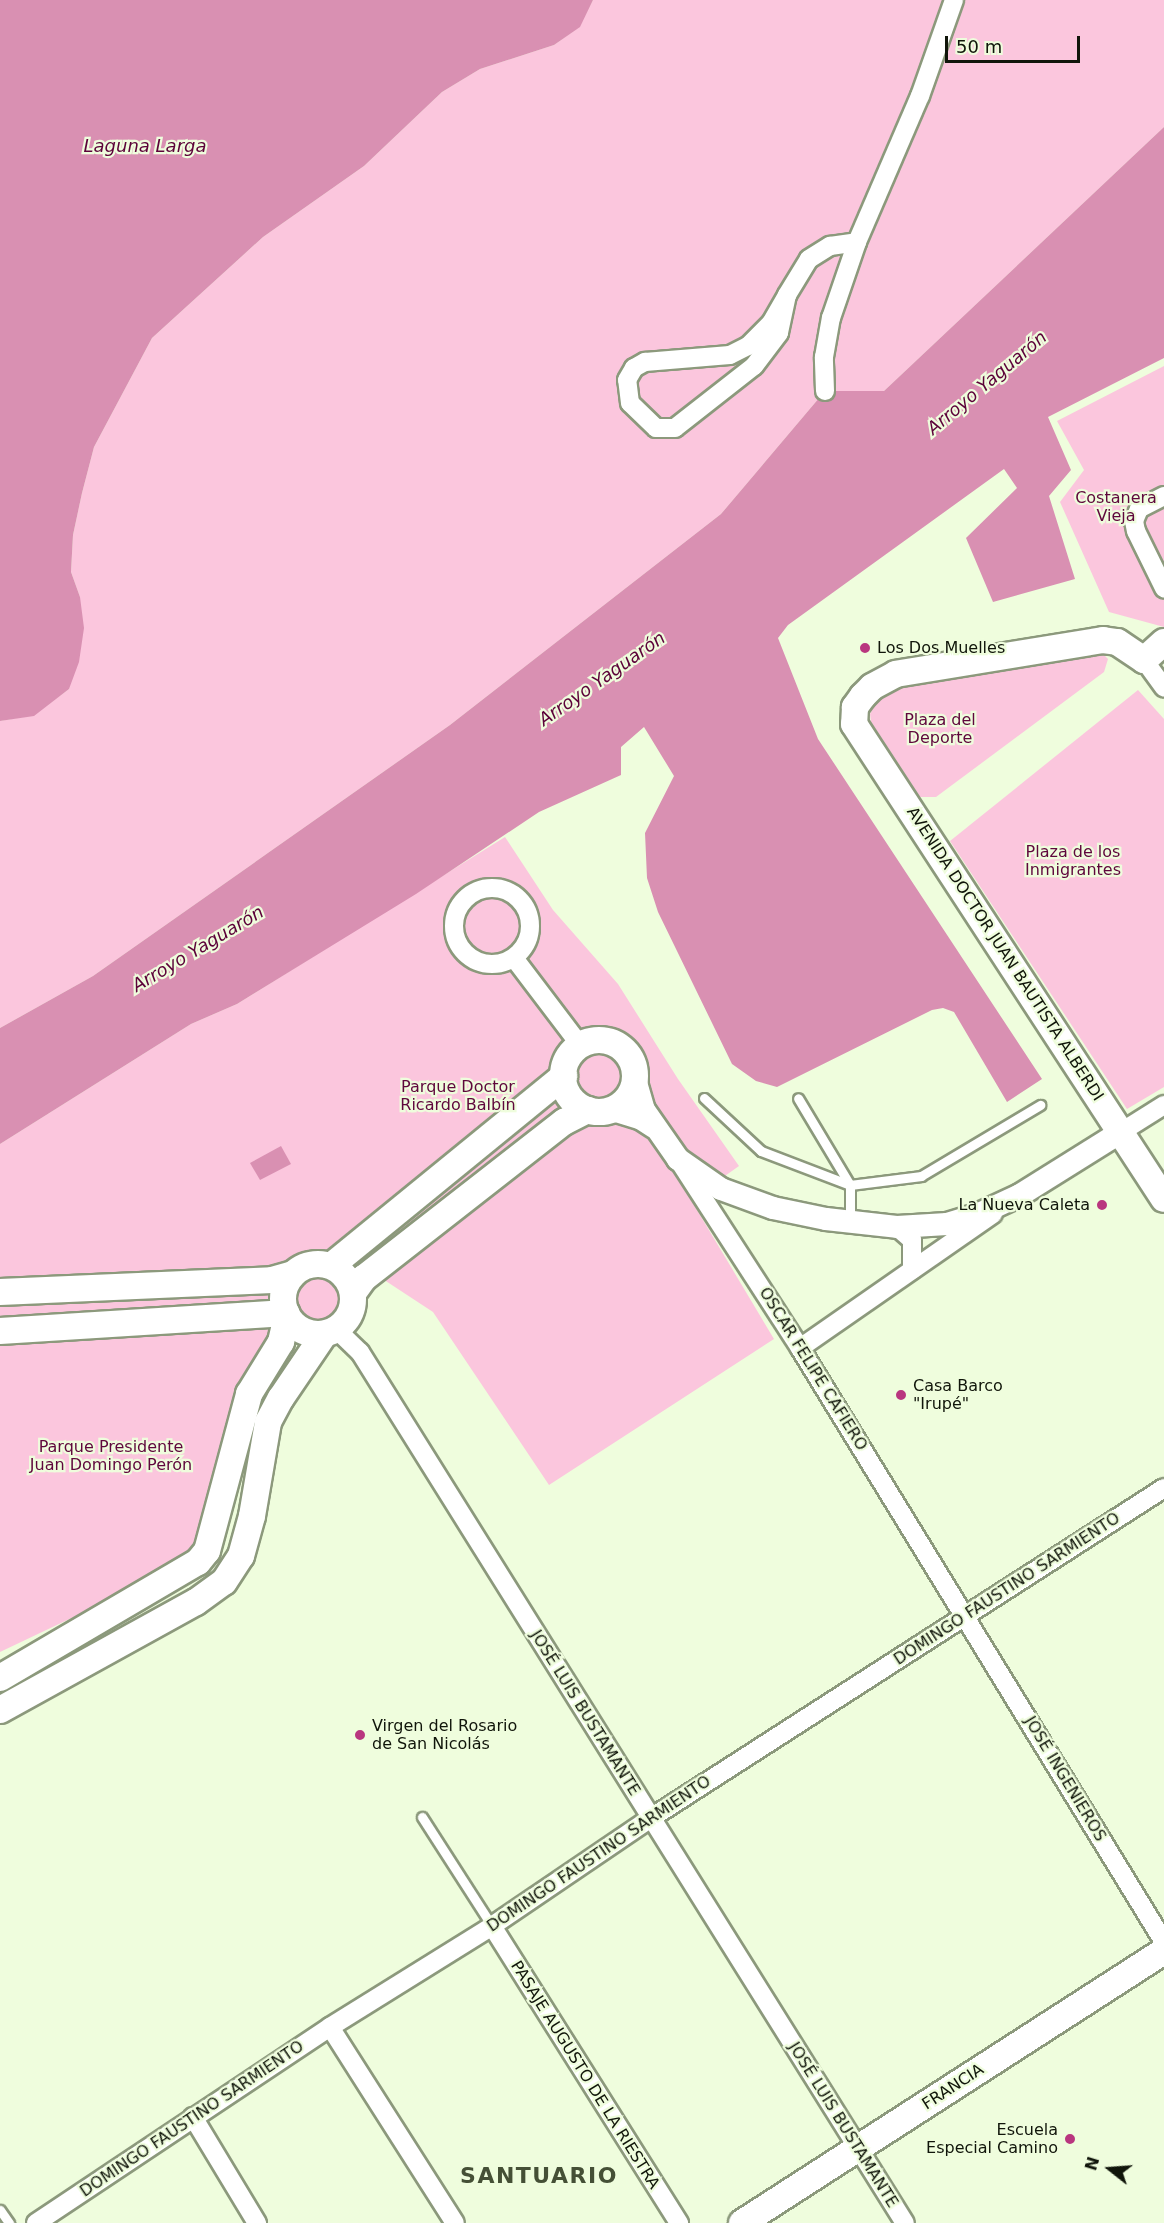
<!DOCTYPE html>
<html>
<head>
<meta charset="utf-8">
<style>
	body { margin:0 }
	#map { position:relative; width:1164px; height:2223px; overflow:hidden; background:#effddd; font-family:"DejaVu Sans",sans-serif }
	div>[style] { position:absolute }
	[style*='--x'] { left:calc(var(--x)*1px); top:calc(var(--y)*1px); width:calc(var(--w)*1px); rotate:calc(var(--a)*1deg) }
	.green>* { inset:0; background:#fbc6dd }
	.water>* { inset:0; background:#d990b2 }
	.roads { filter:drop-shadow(2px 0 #8c997c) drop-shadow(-2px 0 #8c997c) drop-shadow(0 2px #8c997c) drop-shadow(0 -2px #8c997c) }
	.service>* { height:9px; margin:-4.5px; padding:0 4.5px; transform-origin:4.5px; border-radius:4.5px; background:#fff }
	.minor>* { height:18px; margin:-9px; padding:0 9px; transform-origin:9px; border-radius:9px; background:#fff }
	.minor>.ring { margin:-9px; padding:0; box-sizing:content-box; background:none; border:18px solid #fff; border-radius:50% }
	.tertiary>* { height:22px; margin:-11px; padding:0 11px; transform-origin:11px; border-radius:11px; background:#fff }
	.secondary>* { height:26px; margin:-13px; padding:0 13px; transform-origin:13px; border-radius:13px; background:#fff }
	.secondary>.ring { margin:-13px; padding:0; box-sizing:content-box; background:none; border:26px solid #fff; border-radius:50% }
	.dots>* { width:16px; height:16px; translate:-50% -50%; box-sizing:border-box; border:3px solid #effddd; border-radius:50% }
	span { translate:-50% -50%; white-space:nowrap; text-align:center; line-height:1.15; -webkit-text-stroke:4.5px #effddd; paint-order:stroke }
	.park-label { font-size:16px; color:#5f073c }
	.poi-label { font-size:16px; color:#10150a }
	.left { translate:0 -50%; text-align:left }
	.right { translate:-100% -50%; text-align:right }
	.street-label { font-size:16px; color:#10150a }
	.water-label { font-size:18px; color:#5c0239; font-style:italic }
	.district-label { font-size:22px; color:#455036; font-weight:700; letter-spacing:1.5px }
	.north { position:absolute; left:1080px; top:2139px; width:60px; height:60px; -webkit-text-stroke:4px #effddd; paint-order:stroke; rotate:287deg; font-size:16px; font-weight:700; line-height:24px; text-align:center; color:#10150a }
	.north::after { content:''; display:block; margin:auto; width:21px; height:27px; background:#10150a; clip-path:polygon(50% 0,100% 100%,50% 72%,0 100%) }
	.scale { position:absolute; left:945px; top:36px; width:135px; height:27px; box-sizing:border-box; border:3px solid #10150a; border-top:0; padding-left:8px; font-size:18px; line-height:21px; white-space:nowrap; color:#10150a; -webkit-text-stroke:4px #effddd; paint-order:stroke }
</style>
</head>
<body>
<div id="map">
	<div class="green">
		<div style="clip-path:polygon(593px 0,1164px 0,1164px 127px,884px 391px,825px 391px,721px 514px,450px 725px,93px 976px,0 1028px,0 721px,34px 715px,69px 689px,80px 597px,71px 572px,73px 535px,82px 493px,94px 447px,152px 338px,263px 237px,364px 166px,442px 92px,480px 69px,554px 45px,579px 27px)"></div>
		<div style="clip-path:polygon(1164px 366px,1164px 627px,1109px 612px,1060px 502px,1084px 470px,1057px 421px)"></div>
		<div style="clip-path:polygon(1098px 649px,1108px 659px,1104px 672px,936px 797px,920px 797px,871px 722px,870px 714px,880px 693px,899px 684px)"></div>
		<div style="clip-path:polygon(1138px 690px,1164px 719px,1164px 1087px,1127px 1109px,950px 841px)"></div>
		<div style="clip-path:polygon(505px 837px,553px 910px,618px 984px,678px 1079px,739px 1166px,691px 1200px,774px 1339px,549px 1485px,433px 1312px,334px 1247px,318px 1270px,335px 1277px,339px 1282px,342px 1288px,342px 1306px,330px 1321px,317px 1324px,300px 1317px,292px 1306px,265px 1343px,249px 1381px,204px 1537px,181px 1566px,0 1652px,0 1144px,191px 1024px,237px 1004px)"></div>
	</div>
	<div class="water">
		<div style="clip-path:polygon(0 0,593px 0,580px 27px,554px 45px,480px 69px,442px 92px,364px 166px,263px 237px,152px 338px,94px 447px,82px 493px,73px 535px,71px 572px,80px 597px,84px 628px,79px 662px,69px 689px,34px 716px,0 721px)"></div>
		<div style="clip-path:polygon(1164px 127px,1164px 358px,1048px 417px,1071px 470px,1049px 496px,1075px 579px,993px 602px,966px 538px,1017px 488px,1004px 469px,788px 625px,778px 638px,818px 739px,1042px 1079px,1007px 1102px,954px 1012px,943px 1008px,932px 1010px,777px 1087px,756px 1081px,732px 1064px,658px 912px,647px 878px,645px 833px,674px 776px,644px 727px,621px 747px,621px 775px,539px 812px,416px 894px,237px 1004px,191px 1024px,0 1144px,0 1028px,93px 976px,450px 725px,721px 514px,825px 391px,884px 391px)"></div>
		<div style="clip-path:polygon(281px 1146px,291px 1164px,260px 1180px,250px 1163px)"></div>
	</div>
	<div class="roads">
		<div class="service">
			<div style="--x:704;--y:1098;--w:78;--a:42.9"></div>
			<div style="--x:761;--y:1151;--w:95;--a:20.9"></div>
			<div style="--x:850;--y:1185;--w:101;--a:-120.9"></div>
			<div style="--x:850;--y:1222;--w:37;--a:-90"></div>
			<div style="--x:850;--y:1185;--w:72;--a:-7.2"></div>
			<div style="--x:921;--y:1176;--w:139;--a:-30.8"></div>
			<div style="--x:422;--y:1817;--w:130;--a:57.3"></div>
			<div style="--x:0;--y:2210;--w:16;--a:55"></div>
		</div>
		<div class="minor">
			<div style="--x:787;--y:295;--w:39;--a:102"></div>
			<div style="--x:779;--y:333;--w:41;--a:127.1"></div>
			<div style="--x:754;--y:366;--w:100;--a:141.9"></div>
			<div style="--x:675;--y:428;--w:19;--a:180"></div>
			<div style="--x:656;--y:428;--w:36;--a:-136"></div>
			<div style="--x:630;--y:403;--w:23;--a:-97"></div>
			<div style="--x:627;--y:380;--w:14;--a:-60"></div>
			<div style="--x:634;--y:368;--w:13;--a:-29"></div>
			<div style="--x:645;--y:362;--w:85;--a:-4.7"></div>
			<div style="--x:730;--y:355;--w:20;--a:-27"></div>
			<div style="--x:748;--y:346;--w:33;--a:-45"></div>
			<div style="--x:771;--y:323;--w:32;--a:-60"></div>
			<div style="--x:787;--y:295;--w:42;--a:-58.6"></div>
			<div style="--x:809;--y:259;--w:25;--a:-32"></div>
			<div style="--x:830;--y:246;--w:27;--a:-8"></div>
			<div style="--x:825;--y:391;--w:34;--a:-92"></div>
			<div style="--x:824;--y:357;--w:40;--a:-80"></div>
			<div style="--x:831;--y:318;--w:80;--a:-71.1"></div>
			<div style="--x:857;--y:242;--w:159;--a:-66.7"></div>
			<div style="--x:920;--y:96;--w:102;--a:-70.5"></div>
			<div style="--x:1164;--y:496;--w:28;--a:153"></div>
			<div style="--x:1139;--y:509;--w:13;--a:113"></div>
			<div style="--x:1134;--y:521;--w:10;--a:79"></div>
			<div style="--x:1136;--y:531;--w:64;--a:63.8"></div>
			<div style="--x:1144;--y:660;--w:34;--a:54"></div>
			<div class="ring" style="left:454px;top:888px;width:58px;height:58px"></div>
			<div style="--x:514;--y:958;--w:109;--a:52.8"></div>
			<div style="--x:1121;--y:1132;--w:51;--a:-32.1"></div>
			<div style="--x:681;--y:1164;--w:219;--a:57.1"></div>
			<div style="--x:800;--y:1348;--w:697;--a:58.5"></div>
			<div style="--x:897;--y:1227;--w:20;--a:41"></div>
			<div style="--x:912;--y:1240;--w:30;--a:90"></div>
			<div style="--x:336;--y:1329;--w:33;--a:44"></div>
			<div style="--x:360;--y:1352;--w:1027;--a:57.97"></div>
			<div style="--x:800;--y:1348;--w:235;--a:-34.8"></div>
			<div style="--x:492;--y:1926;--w:351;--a:57.8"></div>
			<div style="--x:330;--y:2027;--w:232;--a:57.5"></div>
			<div style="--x:193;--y:2117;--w:124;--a:58.9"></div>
			<div style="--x:36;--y:2223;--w:353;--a:-33.7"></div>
			<div style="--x:330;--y:2027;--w:191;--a:-31.9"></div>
			<div style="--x:492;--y:1926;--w:192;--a:-34.2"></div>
			<div style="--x:651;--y:1818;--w:610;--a:-32.75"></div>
		</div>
		<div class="tertiary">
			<div style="--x:635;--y:1079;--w:32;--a:74"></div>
			<div style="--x:644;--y:1110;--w:60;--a:55.2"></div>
			<div style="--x:678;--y:1159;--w:52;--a:34.9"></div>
			<div style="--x:721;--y:1189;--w:55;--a:20.1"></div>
			<div style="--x:773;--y:1208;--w:54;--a:11.7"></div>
			<div style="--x:826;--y:1219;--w:71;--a:6.4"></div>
			<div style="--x:897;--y:1227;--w:50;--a:-3.4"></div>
			<div style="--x:947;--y:1224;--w:31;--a:-17"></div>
			<div style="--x:977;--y:1215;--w:47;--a:-24.9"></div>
			<div style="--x:1020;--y:1195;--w:119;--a:-32"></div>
			<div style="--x:606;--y:1111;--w:7;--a:-8"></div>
			<div style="--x:613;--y:1110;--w:28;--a:17"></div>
			<div style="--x:640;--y:1118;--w:17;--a:33"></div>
		</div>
		<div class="secondary">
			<div style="--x:1164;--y:642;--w:27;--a:138"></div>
			<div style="--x:1144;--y:660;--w:32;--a:-146"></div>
			<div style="--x:1117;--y:642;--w:14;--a:-172"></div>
			<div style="--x:1103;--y:640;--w:210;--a:170.7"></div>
			<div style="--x:896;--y:674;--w:27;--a:152"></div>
			<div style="--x:872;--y:687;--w:13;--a:135"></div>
			<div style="--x:863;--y:696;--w:14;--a:126"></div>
			<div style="--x:855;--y:707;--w:17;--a:93"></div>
			<div style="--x:854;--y:724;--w:567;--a:56.87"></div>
			<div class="ring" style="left:563px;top:1040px;width:46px;height:46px"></div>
			<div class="ring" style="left:283px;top:1264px;width:44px;height:44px"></div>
			<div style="--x:331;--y:1266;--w:301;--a:-39.2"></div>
			<div style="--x:0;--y:1292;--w:272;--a:-2.5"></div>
			<div style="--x:272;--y:1280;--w:22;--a:-16"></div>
			<div style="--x:353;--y:1293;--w:19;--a:-54"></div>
			<div style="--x:364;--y:1278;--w:254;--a:-38"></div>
			<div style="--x:564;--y:1122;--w:27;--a:-27"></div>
			<div style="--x:0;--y:1331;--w:287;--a:-3.6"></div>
			<div style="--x:0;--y:1678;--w:229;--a:-30.4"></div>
			<div style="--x:198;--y:1562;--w:14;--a:-51"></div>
			<div style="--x:207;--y:1551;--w:163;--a:-75"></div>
			<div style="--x:249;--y:1394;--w:61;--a:-58.4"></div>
			<div style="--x:281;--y:1342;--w:27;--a:-77"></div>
			<div style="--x:0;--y:1710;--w:224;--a:-28.9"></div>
			<div style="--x:196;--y:1602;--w:34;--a:-36"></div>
			<div style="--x:224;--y:1582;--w:31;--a:-57"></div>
			<div style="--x:241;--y:1556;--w:41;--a:-74.6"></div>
			<div style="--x:252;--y:1516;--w:95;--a:-80.3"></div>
			<div style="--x:268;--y:1422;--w:27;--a:-62"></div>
			<div style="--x:281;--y:1398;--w:78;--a:-55.9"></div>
			<div style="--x:742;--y:2223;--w:502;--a:-32.8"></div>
		</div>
	</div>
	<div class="dots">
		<div style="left:865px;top:648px;background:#b9367f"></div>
		<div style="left:1102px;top:1205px;background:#b9367f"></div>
		<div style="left:901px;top:1395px;background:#b9367f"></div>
		<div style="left:360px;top:1735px;background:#b9367f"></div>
		<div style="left:1070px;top:2139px;background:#b9367f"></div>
	</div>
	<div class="park-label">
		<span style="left:1116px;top:507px">Costanera<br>Vieja</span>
		<span style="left:940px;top:729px">Plaza del<br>Deporte</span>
		<span style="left:1073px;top:861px">Plaza de los<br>Inmigrantes</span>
		<span style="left:458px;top:1096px">Parque Doctor<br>Ricardo Balbín</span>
		<span style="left:111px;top:1456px">Parque Presidente<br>Juan Domingo Perón</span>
	</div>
	<div class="poi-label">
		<span class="left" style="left:877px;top:648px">Los Dos Muelles</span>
		<span class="right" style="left:1090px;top:1205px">La Nueva Caleta</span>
		<span class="left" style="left:913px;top:1395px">Casa Barco<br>"Irupé"</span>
		<span class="left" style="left:372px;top:1735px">Virgen del Rosario<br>de San Nicolás</span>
		<span class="right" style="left:1058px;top:2139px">Escuela<br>Especial Camino</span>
	</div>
	<div class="street-label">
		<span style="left:1005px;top:954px;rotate:57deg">AVENIDA DOCTOR JUAN BAUTISTA ALBERDI</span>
		<span style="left:813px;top:1369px;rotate:58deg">OSCAR FELIPE CAFIERO</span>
		<span style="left:1007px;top:1589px;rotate:-33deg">DOMINGO FAUSTINO SARMIENTO</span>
		<span style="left:585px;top:1713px;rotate:58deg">JOSÉ LUIS BUSTAMANTE</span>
		<span style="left:1065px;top:1779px;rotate:59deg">JOSÉ INGENIEROS</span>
		<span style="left:599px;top:1854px;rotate:-34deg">DOMINGO FAUSTINO SARMIENTO</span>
		<span style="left:585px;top:2075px;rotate:58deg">PASAJE AUGUSTO DE LA RIESTRA</span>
		<span style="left:953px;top:2087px;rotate:-33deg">FRANCIA</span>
		<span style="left:192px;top:2119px;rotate:-34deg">DOMINGO FAUSTINO SARMIENTO</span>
		<span style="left:843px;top:2125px;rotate:58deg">JOSÉ LUIS BUSTAMANTE</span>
	</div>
	<div class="water-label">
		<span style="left:145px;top:146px">Laguna Larga</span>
		<span style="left:987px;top:383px;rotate:-40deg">Arroyo Yaguarón</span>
		<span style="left:602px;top:679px;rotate:-35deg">Arroyo Yaguarón</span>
		<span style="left:198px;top:949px;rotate:-31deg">Arroyo Yaguarón</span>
	</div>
	<div class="district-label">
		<span style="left:539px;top:2176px">SANTUARIO</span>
	</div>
	<div class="north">N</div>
	<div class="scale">50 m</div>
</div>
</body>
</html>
